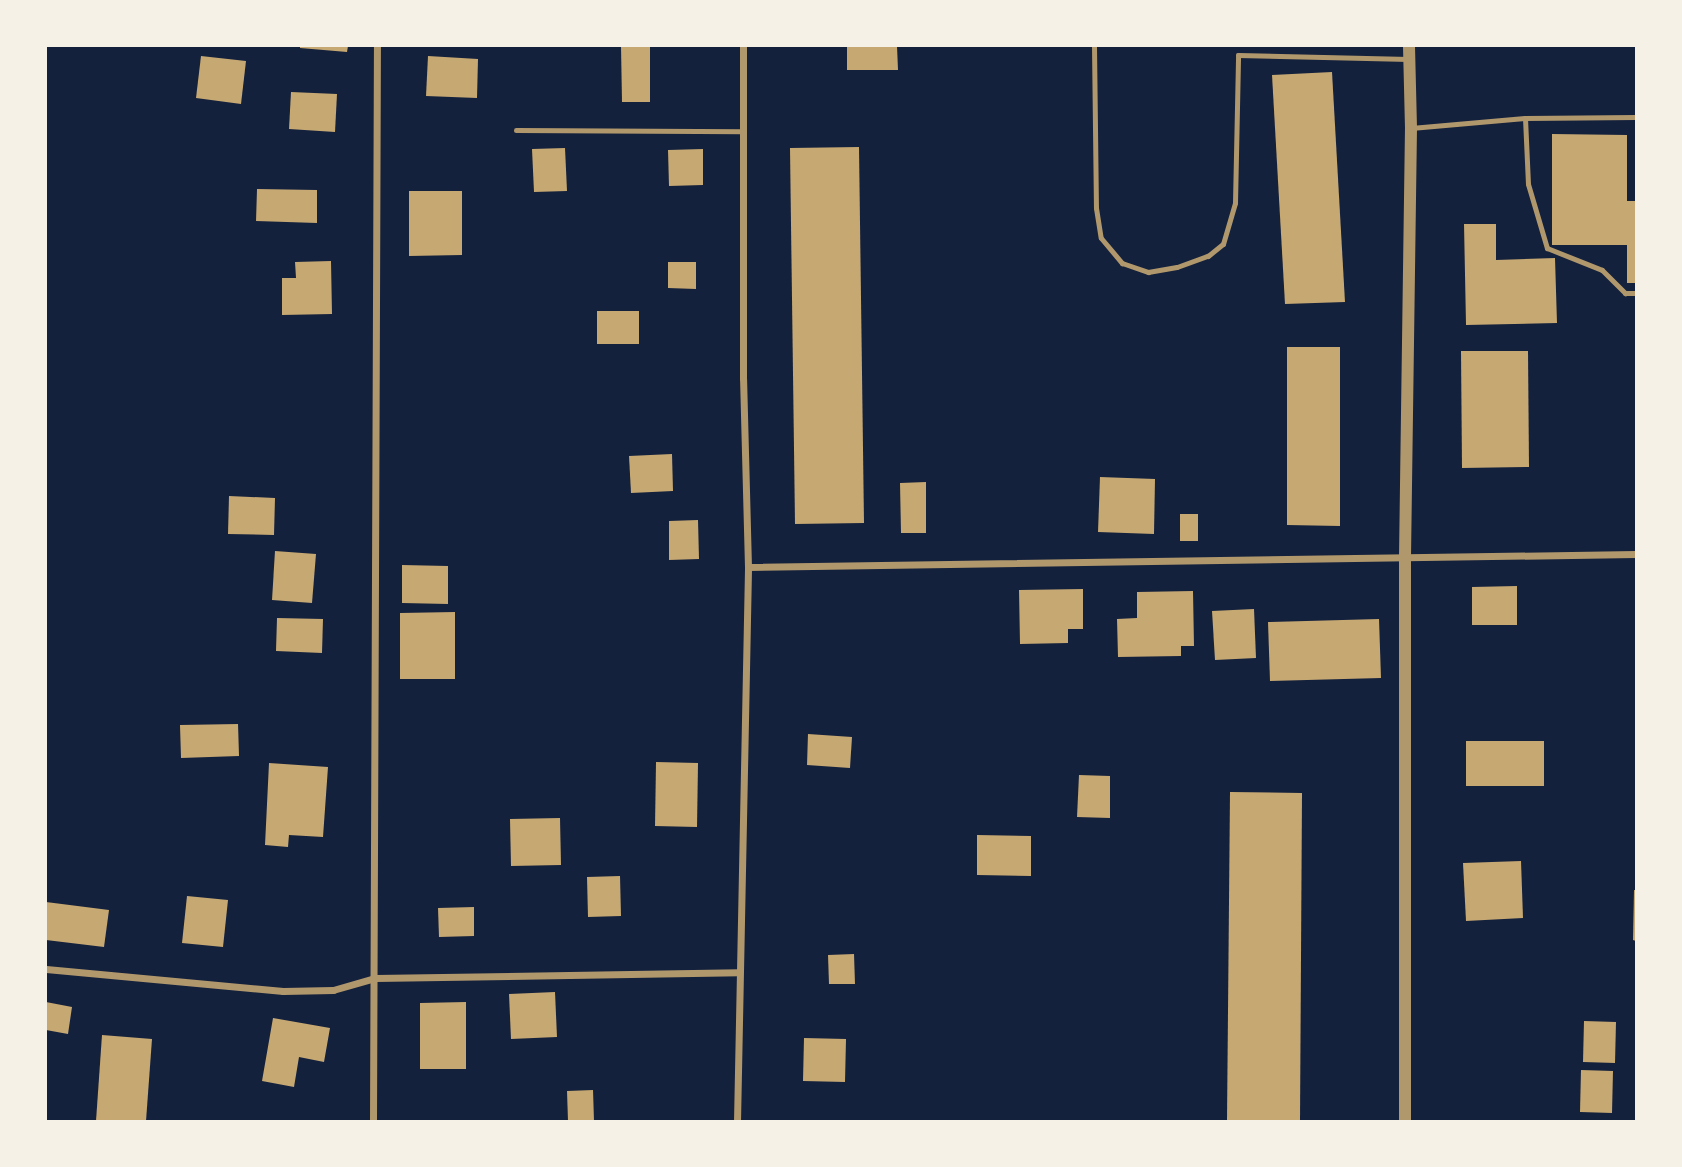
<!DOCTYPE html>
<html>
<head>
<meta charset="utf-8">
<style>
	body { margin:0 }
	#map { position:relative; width:1682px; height:1167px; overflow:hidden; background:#14213d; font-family:"Fira Sans",sans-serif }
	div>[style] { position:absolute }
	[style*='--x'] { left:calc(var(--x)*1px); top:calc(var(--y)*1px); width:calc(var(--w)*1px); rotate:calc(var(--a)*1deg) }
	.building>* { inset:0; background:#c6a872 }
	.service>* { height:5px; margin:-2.5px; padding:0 2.5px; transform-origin:2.5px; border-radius:2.5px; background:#b1986c }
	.minor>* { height:7px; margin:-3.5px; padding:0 3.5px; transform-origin:3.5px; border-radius:3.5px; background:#b1986c }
	.tertiary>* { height:12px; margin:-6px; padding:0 6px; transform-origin:6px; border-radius:6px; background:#b1986c }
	span { translate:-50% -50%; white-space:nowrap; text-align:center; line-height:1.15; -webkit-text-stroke:6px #f6f1e7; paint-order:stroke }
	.frame { position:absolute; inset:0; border:47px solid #f6f1e7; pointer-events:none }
</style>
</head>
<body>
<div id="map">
	<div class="building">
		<div style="clip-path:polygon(300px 46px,348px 46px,347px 52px,300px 48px)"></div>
		<div style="clip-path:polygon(621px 46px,650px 46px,650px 102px,622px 102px)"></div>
		<div style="clip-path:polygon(847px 46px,897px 46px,898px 70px,847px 70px)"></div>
		<div style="clip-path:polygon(201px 56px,246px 61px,241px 104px,196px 98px)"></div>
		<div style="clip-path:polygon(428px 56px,478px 59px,477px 98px,426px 96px)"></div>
		<div style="clip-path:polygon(1332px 72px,1345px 302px,1285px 304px,1272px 75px)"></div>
		<div style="clip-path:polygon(291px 92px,337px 94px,335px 132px,289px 129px)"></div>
		<div style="clip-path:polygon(1552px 134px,1627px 135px,1627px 201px,1636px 201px,1636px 283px,1627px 283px,1627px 245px,1552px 245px)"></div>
		<div style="clip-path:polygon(859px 147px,864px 523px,795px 524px,790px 148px)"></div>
		<div style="clip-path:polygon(565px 148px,567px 191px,534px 192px,532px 149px)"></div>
		<div style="clip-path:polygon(703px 149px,703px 185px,669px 186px,668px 150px)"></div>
		<div style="clip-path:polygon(257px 189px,317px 190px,317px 223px,256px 221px)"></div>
		<div style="clip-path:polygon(409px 191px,462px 191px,462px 255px,409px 256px)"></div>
		<div style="clip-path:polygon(1464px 224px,1496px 224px,1496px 260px,1555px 258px,1557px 323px,1466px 325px)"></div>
		<div style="clip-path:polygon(331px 261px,332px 314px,282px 315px,282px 278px,296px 278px,295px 262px)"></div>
		<div style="clip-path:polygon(668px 262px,696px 262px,696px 289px,668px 288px)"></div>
		<div style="clip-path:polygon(597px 311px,639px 311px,639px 344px,597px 344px)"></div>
		<div style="clip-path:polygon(1287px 347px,1340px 347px,1340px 526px,1287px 525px)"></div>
		<div style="clip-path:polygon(1461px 351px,1528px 351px,1529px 467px,1462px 468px)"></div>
		<div style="clip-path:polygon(672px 454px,673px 491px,631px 493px,629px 456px)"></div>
		<div style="clip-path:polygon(1100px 477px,1155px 479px,1154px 534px,1098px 532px)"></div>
		<div style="clip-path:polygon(926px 482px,926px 533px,901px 533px,900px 483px)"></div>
		<div style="clip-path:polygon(229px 496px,275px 498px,274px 535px,228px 534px)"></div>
		<div style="clip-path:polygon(1180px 514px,1198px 514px,1198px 541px,1180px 541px)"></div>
		<div style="clip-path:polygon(698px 520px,699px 559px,669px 560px,669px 521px)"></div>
		<div style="clip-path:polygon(275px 551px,316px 554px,312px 603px,272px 600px)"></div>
		<div style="clip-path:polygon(402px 565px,448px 566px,448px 604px,402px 603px)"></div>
		<div style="clip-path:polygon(1517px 586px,1517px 625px,1472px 625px,1472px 587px)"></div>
		<div style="clip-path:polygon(1083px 589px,1083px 629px,1068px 629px,1068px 643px,1020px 644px,1019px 590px)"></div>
		<div style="clip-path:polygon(1193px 591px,1194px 646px,1181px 646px,1181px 656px,1118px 657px,1117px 619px,1137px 618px,1137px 592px)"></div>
		<div style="clip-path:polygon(1254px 609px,1256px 658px,1215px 660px,1212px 611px)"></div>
		<div style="clip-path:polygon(455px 612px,455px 679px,400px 679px,400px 613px)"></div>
		<div style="clip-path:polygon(277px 618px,323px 619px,322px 653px,276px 651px)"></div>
		<div style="clip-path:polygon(1379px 619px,1381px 678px,1270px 681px,1268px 622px)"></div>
		<div style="clip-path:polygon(238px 724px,239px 756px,181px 758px,180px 725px)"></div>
		<div style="clip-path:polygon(808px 734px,852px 737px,850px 768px,807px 765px)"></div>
		<div style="clip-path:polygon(1466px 741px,1544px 741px,1544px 786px,1466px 786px)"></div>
		<div style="clip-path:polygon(656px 762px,698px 763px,697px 827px,655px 826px)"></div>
		<div style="clip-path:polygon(269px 763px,328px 767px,323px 837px,289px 835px,288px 847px,265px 845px)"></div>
		<div style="clip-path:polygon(1079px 775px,1110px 776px,1110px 818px,1077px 817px)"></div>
		<div style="clip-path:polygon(1230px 792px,1302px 793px,1300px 1121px,1227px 1121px)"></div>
		<div style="clip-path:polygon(560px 818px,561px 865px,511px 866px,510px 819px)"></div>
		<div style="clip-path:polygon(977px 835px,1031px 836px,1031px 876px,977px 875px)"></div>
		<div style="clip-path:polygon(1521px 861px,1523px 918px,1466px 921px,1463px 863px)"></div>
		<div style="clip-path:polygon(620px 876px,621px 916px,588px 917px,587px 877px)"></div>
		<div style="clip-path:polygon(1634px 890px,1636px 890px,1636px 941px,1633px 940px)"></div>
		<div style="clip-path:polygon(187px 896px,228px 900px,223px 947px,182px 943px)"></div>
		<div style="clip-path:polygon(46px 902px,109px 910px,104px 947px,46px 940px)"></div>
		<div style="clip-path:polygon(474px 907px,474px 936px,439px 937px,438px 908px)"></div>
		<div style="clip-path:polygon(854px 954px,855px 984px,829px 984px,828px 955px)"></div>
		<div style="clip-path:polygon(555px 992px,557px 1037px,511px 1039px,509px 994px)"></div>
		<div style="clip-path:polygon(46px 1002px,72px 1007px,68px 1034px,46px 1030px)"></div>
		<div style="clip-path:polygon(466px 1002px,466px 1069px,420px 1069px,420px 1003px)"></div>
		<div style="clip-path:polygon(273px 1018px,330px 1028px,324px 1062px,299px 1057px,294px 1087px,262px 1081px)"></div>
		<div style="clip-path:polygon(1584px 1021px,1616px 1022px,1615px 1063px,1583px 1062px)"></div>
		<div style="clip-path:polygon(102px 1035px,152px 1039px,146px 1121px,96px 1121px)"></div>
		<div style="clip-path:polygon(804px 1038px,846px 1039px,845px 1082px,803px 1081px)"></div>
		<div style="clip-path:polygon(1581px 1070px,1613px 1071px,1612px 1113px,1580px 1112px)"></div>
		<div style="clip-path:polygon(593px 1090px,594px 1121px,568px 1121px,567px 1091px)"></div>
	</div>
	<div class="service">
		<div style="--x:1094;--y:46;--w:162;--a:89.3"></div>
		<div style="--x:1096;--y:208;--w:30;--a:81"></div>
		<div style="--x:1101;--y:238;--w:33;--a:50"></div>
		<div style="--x:1122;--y:263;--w:28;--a:19"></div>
		<div style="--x:1148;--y:272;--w:29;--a:-10"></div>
		<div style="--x:1177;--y:267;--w:33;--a:-20"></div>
		<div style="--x:1208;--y:256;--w:19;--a:-39"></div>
		<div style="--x:1223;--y:244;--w:43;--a:-73.7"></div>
		<div style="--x:1235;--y:203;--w:148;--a:-88.8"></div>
		<div style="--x:1238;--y:55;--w:171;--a:1.3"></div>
		<div style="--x:1525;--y:118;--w:66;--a:87.4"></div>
		<div style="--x:1528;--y:184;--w:67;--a:73.5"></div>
		<div style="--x:1547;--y:248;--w:59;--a:21.8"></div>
		<div style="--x:1602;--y:270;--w:33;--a:45"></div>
		<div style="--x:1625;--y:293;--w:11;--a:0"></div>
		<div style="--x:1411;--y:128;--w:114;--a:-5"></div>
		<div style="--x:1525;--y:118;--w:111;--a:-0.5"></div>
		<div style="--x:516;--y:130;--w:227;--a:0.3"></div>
	</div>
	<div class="minor">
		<div style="--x:748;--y:567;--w:888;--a:-0.84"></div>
		<div style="--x:46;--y:969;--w:238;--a:5.3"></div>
		<div style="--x:283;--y:991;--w:50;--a:-1.1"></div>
		<div style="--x:333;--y:990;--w:44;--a:-15.9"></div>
		<div style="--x:375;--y:978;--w:364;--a:-0.9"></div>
		<div style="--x:373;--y:1122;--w:1076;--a:-89.79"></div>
		<div style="--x:737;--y:1122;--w:555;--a:-88.86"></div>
		<div style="--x:748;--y:567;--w:189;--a:-91.5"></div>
		<div style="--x:743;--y:378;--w:332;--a:-90"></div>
	</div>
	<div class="tertiary">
		<div style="--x:1405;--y:1122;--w:565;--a:-90"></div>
		<div style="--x:1405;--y:557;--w:429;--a:-89.2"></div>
		<div style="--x:1411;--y:128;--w:82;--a:-91.4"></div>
	</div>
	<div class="frame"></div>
</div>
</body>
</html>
